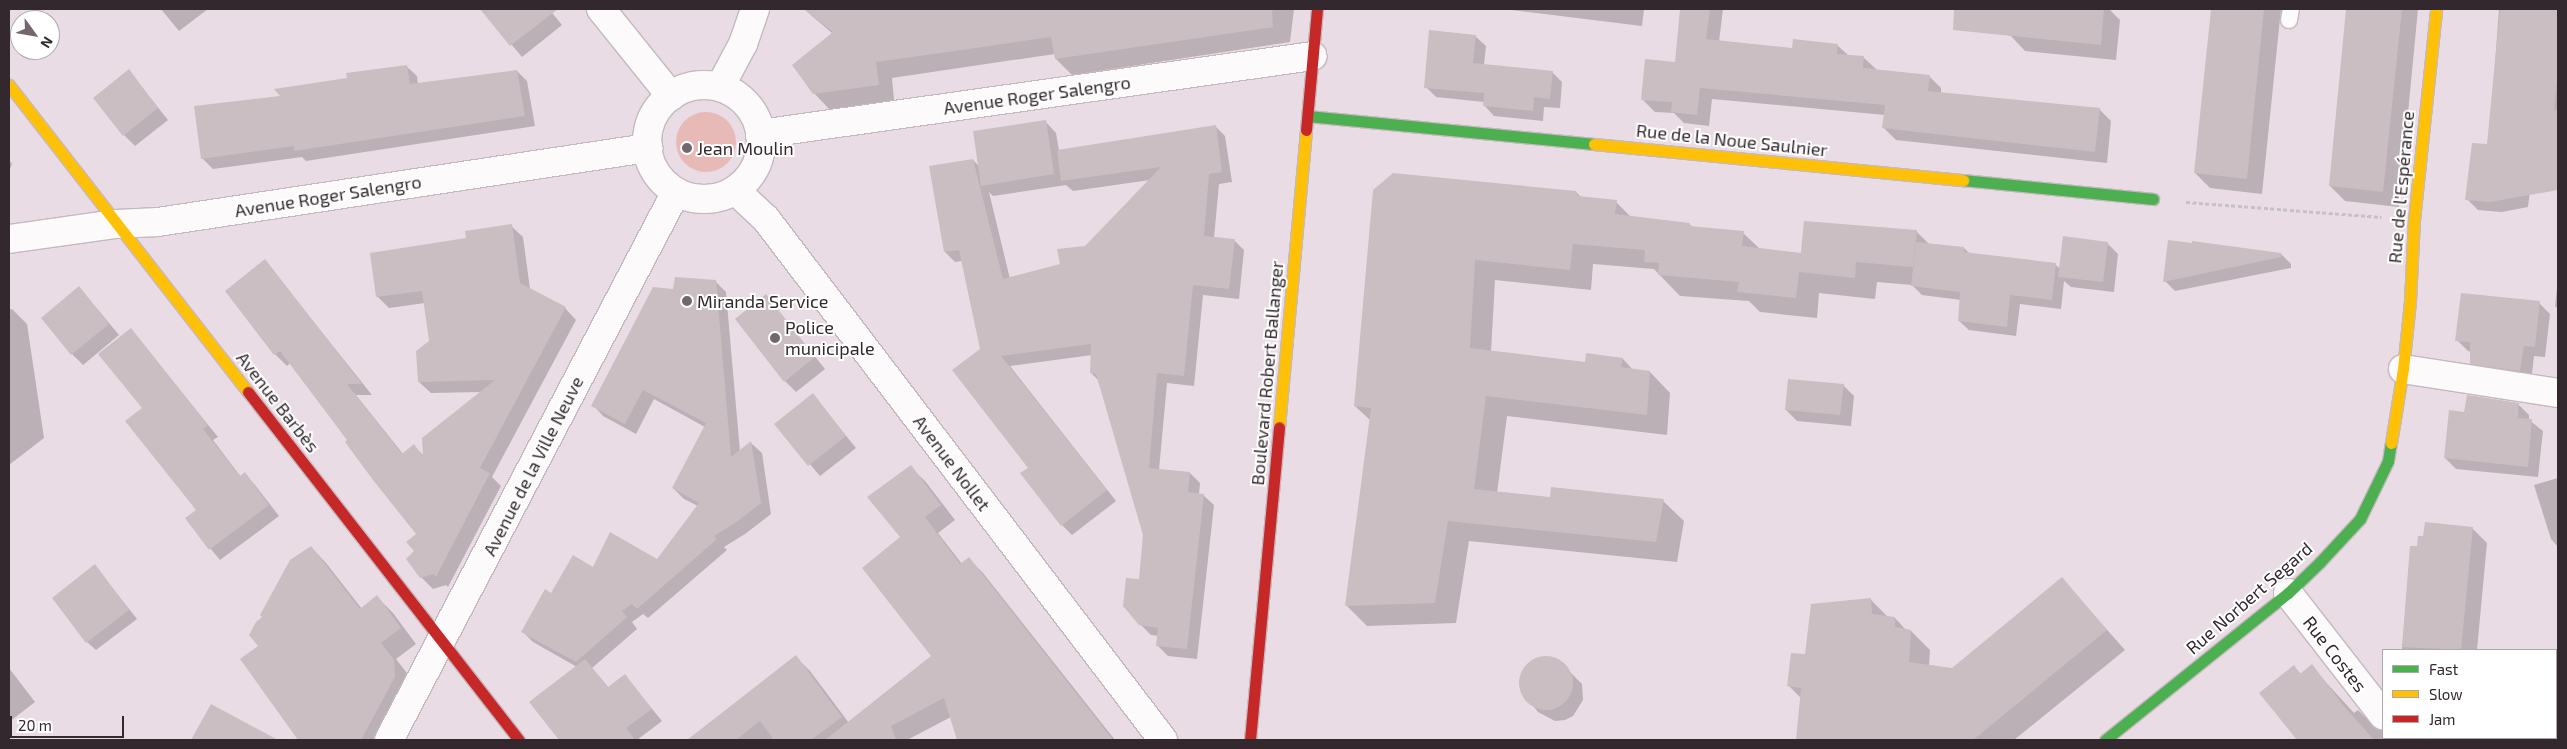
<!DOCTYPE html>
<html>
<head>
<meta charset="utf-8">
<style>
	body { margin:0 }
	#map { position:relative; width:2567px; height:749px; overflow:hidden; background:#eadce4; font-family:"Exo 2",sans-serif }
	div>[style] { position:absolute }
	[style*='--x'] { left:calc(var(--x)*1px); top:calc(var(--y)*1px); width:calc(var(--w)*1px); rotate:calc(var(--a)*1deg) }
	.green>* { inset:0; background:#e7bab7 }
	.round { border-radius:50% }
	.shadow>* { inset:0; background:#0003 }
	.building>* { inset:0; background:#cabec2 }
	.path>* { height:3px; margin-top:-1.5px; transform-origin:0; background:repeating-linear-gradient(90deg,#c6c2c4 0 4px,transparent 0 6.5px) }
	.roads { filter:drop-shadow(1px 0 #c4b9bf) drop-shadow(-1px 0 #c4b9bf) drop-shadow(0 1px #c4b9bf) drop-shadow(0 -1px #c4b9bf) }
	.lane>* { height:16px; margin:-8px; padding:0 8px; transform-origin:8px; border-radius:8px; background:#fcfafb }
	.street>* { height:28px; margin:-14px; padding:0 14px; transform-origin:14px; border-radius:14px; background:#fcfafb }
	.street>.ring { margin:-14px; padding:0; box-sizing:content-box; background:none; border:28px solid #fcfafb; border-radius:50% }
	.fast>* { height:11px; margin:-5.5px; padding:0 5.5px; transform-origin:5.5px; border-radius:5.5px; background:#4caf50 }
	.slow>* { height:11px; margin:-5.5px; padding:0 5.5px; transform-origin:5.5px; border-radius:5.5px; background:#ffc107 }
	.jam>* { height:11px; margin:-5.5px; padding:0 5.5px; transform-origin:5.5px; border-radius:5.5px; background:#c62828 }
	.dots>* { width:14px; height:14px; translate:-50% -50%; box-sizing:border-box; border:2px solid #fff; border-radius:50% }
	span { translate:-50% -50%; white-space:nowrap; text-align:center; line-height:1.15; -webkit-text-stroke:4px #fff; paint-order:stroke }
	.street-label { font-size:18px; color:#32282e }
	.poi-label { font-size:18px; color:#32282e }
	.left { translate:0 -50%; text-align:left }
	.frame { position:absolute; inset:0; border:10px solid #32282e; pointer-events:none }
	.legend { position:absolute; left:2382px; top:649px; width:175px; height:90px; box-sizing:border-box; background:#fff; border:1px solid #ada9ab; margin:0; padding:6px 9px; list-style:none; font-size:15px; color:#32282e }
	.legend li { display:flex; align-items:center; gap:10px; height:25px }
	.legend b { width:25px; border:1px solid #ada9ab }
	.north { position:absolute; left:10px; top:10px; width:50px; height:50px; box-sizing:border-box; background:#fff; border:1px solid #ada9ab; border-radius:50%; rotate:122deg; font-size:14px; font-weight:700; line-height:20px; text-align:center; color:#32282e }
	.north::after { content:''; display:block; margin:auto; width:18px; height:22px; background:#72676e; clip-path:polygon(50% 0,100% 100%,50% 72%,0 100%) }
	.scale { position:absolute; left:10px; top:716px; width:114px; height:22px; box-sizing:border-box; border:2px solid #32282e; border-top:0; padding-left:6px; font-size:15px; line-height:18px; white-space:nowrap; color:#32282e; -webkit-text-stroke:4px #fff; paint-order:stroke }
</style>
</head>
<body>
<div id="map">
	<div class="green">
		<div class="round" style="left:676px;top:112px;width:60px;height:60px"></div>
	</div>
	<div class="shadow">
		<div style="clip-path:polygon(161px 9px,208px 9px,179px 31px)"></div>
		<div style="clip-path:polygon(481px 9px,549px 9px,562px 25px,522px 57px)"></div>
		<div style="clip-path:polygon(804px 9px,1294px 9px,1290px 42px,1072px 75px,1056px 59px,1055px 54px,986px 64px,892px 78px,894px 100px,830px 110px,814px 93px,833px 34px)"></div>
		<div style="clip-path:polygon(1503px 9px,1644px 9px,1642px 26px)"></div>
		<div style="clip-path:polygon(1681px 9px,1723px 9px,1719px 42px,1793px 49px,1837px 45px,1849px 56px,1864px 58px,1877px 70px,1929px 76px,1941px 88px,1941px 93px,2099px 109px,2111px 121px,2107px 163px,1896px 140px,1884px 128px,1885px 115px,1712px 99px,1709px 126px,1684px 123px,1674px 113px,1655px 112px,1643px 100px,1677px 63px)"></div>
		<div style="clip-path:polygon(2013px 9px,2109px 9px,2120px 20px,2116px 60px,2025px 51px,2010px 35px)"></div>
		<div style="clip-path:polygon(2212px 9px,2281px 9px,2262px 194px,2210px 188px,2195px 173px)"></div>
		<div style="clip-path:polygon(2348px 9px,2418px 9px,2399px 207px,2345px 201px,2330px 186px)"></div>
		<div style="clip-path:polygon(2499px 9px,2558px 9px,2558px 160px,2534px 158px,2528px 207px,2502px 212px,2478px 210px,2467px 199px,2489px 146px)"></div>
		<div style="clip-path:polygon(1475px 36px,1486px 46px,1484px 65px,1552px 72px,1562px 82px,1560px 108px,1544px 107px,1543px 121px,1494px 116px,1484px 105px,1484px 102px,1436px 97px,1426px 87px)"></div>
		<div style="clip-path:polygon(406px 66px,417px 76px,418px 85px,517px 71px,527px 81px,535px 126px,306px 161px,302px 157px,213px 169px,202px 158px,282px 97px)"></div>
		<div style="clip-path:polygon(129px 71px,168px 120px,135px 146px,124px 135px)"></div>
		<div style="clip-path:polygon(evenodd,1045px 121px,1056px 133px,1059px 151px,1215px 126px,1225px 136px,1232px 182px,1219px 184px,1214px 238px,1234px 240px,1244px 250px,1239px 299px,1203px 295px,1194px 386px,1167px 383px,1159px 470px,1190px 473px,1200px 483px,1199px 494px,1203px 495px,1214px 505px,1197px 659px,1168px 656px,1158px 646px,1159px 636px,1151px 635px,1140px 624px,1140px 580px,1145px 535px,1099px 381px,1091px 373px,1092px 355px,1010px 366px,1116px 501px,1072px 535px,1062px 525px,1029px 468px,981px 349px,962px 261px,955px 262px,945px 252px,973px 160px,980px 167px,1045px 121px,1150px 180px,1086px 247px,1061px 265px,1010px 279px,989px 192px,993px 196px,1066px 185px,1073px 191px,1150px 180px)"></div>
		<div style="clip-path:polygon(9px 160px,12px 164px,9px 172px)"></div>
		<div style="clip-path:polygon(1374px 191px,1576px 192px,1582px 198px,1616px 202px,1632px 218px,1689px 224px,1693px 228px,1743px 233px,1760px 249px,1800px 254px,1916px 231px,1930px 245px,1964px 248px,1970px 254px,2055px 264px,2060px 269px,2107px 243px,2118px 254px,2114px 292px,2071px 287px,2064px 281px,2061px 309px,2020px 304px,2016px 336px,1969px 330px,1959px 321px,1961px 300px,1922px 295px,1912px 285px,1877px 282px,1875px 299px,1819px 293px,1817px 318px,1760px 312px,1749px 301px,1680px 296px,1654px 269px,1593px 264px,1591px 290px,1495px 280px,1491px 352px,1586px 364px,1623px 359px,1633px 370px,1650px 372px,1670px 393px,1667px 435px,1507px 416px,1497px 493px,1551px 499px,1663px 501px,1684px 521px,1677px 562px,1469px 541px,1456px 623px,1367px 626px,1347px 606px,1371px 421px,1355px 406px)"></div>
		<div style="clip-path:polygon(511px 226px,523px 237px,530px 289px,565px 308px,576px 320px,492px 477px,501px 486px,448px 587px,446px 585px,433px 589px,421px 577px,416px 552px,418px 534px,290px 363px,287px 366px,275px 354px,265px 261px,372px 395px,356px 395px,403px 454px,414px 446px,424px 456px,482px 392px,431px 393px,419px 382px,430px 342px,425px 303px,389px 308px,377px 296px,467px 239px)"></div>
		<div style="clip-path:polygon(2281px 254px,2291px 264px,2291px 268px,2175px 291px,2165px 281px)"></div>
		<div style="clip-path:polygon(2558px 279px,2558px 309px,2555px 306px)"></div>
		<div style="clip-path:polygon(715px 281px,726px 292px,740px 452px,751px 443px,762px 453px,771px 514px,745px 534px,724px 547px,727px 550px,648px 618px,643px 614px,632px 622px,637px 629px,592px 668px,609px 688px,625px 676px,662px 721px,637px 740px,560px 740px,531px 703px,577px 667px,533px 642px,523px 632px,551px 595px,594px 569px,658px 561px,698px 506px,684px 499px,673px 488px,705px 427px,654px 399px,636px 434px,603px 416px,593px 405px,674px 290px)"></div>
		<div style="clip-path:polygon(79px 287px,119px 335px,83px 365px,72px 354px)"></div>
		<div style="clip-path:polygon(766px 296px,825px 369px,796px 392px,785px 381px)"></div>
		<div style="clip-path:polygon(2539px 303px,2550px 314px,2545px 357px,2534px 356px,2531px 382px,2483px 374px,2471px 363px,2471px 352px,2468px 351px,2457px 340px)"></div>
		<div style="clip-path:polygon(12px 309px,27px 324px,44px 438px,9px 465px,9px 310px)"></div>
		<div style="clip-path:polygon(131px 330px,218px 437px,213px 440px,241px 477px,245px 474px,255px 485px,279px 516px,220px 560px,186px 519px,198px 510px,143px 408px)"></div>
		<div style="clip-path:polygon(1843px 385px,1854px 396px,1851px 426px,1797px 421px,1786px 410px)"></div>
		<div style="clip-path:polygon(813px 395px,856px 448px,820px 476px,776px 424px)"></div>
		<div style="clip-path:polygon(2518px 404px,2529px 415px,2529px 420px,2543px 431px,2538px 477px,2456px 469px,2445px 458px,2465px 413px)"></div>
		<div style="clip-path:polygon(910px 467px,925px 481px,955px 520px,938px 533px,962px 564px,969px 559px,983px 573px,1115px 740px,959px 740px,951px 717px,907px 740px,720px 740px,708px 725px,796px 657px,810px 671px,849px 723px,933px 657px,901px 538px)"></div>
		<div style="clip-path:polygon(2558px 478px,2558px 547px,2551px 539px,2534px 485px)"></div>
		<div style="clip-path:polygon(2472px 528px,2487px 543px,2477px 650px,2402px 650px,2411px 547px,2418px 548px,2425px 537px)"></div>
		<div style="clip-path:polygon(311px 547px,326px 563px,362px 609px,377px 597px,393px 613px,416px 644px,396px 659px,410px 677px,390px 740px,300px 740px,242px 659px,260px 646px,264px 618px)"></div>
		<div style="clip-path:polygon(95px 566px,137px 619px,96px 650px,87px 642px)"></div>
		<div style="clip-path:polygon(2062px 579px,2125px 650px,2014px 740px,1798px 740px,1802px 699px,1788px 685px,1806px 656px,1870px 599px,1889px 618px,1895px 618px,1906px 630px,1911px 631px,1930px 650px,1929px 666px,1952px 670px)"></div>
		<div style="clip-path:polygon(1542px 657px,1558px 660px,1582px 684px,1583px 700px,1573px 716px,1565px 720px,1555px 721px,1538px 712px,1522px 692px,1520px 683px,1522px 673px,1527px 665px)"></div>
		<div style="clip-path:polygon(2311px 666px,2354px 713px,2358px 710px,2378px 730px,2383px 730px,2383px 738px,2396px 738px,2398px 740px,2299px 740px,2260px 693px,2294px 667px,2301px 674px)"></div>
		<div style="clip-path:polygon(9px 668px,35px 702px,9px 722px)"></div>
		<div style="clip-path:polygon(211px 706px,275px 740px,192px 740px)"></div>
		<div style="clip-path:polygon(2421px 738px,2516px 738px,2519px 740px,2423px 740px)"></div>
	</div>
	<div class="building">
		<div style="clip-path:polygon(480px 9px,558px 9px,510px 46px)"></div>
		<div style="clip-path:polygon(804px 9px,1272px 9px,1273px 27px,1055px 59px,1051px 37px,969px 49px,876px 62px,879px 85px,813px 94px,792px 65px,833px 32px)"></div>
		<div style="clip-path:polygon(1680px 9px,1710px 9px,1706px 39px,1792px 48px,1793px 39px,1838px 44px,1837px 54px,1864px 56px,1863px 68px,1930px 75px,1928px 91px,2100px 108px,2095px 152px,1882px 128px,1885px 105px,1700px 88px,1697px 115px,1671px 112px,1672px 102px,1641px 100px,1645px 59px,1675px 62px)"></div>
		<div style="clip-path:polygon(1954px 9px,2104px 9px,2101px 45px,1953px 30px)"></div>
		<div style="clip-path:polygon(2211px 9px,2264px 9px,2247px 179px,2194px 173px)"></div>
		<div style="clip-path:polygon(2346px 9px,2402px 9px,2383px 192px,2329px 186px)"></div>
		<div style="clip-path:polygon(2500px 9px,2558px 9px,2558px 72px,2554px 110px,2558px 110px,2558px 190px,2490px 202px,2465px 200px,2472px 143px,2487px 144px)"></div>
		<div style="clip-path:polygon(1429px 30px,1476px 35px,1473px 63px,1553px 71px,1550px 99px,1534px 97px,1533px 111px,1483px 106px,1484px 93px,1424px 88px)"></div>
		<div style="clip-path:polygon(407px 65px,410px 84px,517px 70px,525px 116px,294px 151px,294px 146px,201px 159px,194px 106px,280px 96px,274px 89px,347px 78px,346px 73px)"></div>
		<div style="clip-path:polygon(129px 69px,158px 108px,123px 136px,93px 98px)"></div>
		<div style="clip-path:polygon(1046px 120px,1054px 174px,981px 186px,973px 131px)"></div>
		<div style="clip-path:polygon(1216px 125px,1222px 172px,1209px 174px,1204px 236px,1235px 239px,1229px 289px,1193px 285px,1184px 376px,1157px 373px,1149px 468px,1190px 472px,1188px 492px,1204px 494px,1187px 649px,1156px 646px,1158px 628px,1139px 625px,1123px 606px,1126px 578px,1139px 579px,1143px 535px,1096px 374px,1090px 373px,1091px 344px,1001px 356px,1107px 490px,1061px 526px,1020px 473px,1028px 468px,952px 370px,980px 349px,959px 250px,944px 252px,929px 166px,973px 159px,1003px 279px,1060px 264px,1057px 249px,1085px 246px,1161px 167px,1061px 181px,1057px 150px)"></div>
		<div style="clip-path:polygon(1393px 173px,1576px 191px,1578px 196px,1617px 200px,1615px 214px,1690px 223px,1689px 226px,1744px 231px,1742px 246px,1801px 253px,1800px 262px,1804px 221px,1917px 230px,1913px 267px,1856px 262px,1855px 278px,1799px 272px,1796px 298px,1737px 292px,1739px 282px,1658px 275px,1659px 263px,1644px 262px,1645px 250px,1573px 244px,1570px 270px,1475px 260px,1470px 348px,1585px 362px,1586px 353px,1623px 358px,1621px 367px,1650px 371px,1647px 415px,1486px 396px,1474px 489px,1550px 497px,1551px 487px,1664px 499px,1656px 542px,1448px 521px,1435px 603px,1345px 606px,1371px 408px,1354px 406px,1373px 190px)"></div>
		<div style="clip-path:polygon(512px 224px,520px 283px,566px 307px,480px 468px,490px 473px,436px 577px,434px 574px,420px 578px,406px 559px,414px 551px,406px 542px,416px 534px,373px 480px,345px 442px,347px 440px,280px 351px,274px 355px,225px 291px,265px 259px,362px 384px,347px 384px,402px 454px,414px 444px,423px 457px,422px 438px,495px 380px,418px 382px,416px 351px,429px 341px,422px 291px,376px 297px,370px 253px,466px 238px,465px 231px)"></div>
		<div style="clip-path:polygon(2063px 236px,2108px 242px,2103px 282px,2058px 277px)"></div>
		<div style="clip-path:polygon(2168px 240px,2192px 243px,2192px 241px,2281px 253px,2281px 257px,2163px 282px)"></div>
		<div style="clip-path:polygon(1916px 242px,1964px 247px,1964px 252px,2056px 263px,2052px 300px,2010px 295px,2007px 327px,1958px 321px,1960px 292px,1911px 286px)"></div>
		<div style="clip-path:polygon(675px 277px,716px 280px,731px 457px,751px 441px,761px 503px,735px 523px,714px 536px,717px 539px,637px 609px,632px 604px,622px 611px,627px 617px,576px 662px,521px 632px,545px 589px,551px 593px,573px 555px,593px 567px,610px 532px,657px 559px,699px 503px,672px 488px,706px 423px,643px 390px,625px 424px,591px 406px,653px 287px,673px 289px)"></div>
		<div style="clip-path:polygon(79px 286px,109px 324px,71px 355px,41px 318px)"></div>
		<div style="clip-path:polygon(2461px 293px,2540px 301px,2535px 347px,2524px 346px,2520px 371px,2470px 364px,2470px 342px,2455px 341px)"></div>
		<div style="clip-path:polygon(766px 294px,815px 357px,784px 382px,735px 319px)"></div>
		<div style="clip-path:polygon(131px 328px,208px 425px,203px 429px,240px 476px,245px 472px,269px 505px,209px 550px,185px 518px,196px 510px,125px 421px,142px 408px,98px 354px)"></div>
		<div style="clip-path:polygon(1788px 379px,1844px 384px,1840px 415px,1785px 410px)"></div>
		<div style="clip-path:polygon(813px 393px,846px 436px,808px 466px,774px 424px)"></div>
		<div style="clip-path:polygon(2467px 395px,2519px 403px,2518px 418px,2532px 419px,2528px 467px,2444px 458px,2449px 410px,2464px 412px)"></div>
		<div style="clip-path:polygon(911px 465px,941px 505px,925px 517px,960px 564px,969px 557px,1113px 740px,957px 740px,944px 698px,891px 726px,896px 740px,825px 740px,931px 656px,862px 568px,900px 537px,867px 497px)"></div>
		<div style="clip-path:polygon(2425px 522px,2473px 527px,2461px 650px,2402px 647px,2410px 546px,2417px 546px,2418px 536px,2423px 536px)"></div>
		<div style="clip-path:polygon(311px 546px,360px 609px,377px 595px,401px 628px,381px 643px,394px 660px,395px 677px,361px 740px,298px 740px,240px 659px,258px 646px,249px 635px,256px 622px,262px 617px,260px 615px,290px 560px)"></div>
		<div style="clip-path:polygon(95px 564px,129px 610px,86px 643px,52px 598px)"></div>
		<div style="clip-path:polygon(2062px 577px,2107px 630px,1973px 740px,1796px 740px,1801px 688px,1787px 686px,1791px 653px,1805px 654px,1811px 604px,1871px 598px,1872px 614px,1895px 617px,1895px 627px,1911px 630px,1909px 662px,1952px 668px)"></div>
		<div style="clip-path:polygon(796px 655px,842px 717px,811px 740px,774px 740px,760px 721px,736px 740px,687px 740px)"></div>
		<div class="round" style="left:1519px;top:656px;width:54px;height:54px"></div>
		<div style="clip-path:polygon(585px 659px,608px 687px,625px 674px,652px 709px,626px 728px,635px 740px,559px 740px,529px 702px)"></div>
		<div style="clip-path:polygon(2312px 664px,2343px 705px,2374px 740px,2297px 740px,2259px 693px,2294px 665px,2300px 674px)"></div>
		<div style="clip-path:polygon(211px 704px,278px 740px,191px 740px)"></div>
	</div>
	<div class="path">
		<div style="--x:2186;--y:202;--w:196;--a:4.4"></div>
	</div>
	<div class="roads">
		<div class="lane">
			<div style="--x:2289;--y:20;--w:11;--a:-80"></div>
		</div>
		<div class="street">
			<div style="--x:601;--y:9;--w:112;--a:51.2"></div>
			<div class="ring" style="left:647px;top:85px;width:86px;height:86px"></div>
			<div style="--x:720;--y:87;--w:49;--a:-61.9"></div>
			<div style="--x:743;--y:44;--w:37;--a:-71"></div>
			<div style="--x:760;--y:134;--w:558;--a:-8.03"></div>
			<div style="--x:735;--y:190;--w:42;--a:43.1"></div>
			<div style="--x:766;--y:219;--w:655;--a:52.69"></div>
			<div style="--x:9;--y:239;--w:108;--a:-8"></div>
			<div style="--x:116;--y:224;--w:42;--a:-2.7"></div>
			<div style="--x:158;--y:222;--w:496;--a:-8.6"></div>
			<div style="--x:2403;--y:369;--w:157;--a:8.8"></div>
			<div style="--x:2288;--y:593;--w:155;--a:52.1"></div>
			<div style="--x:2401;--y:738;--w:3;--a:45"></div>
			<div style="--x:389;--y:740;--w:619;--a:-62.36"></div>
		</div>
		<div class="fast">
			<div style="--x:1308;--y:116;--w:287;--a:5.6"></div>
			<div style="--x:1963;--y:180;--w:191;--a:5.7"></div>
			<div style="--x:2105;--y:740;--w:235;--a:-38.8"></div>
			<div style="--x:2288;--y:593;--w:45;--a:-44.1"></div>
			<div style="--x:2320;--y:562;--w:59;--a:-47.1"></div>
			<div style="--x:2360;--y:519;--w:64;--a:-64.2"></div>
			<div style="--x:2388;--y:461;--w:18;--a:-81"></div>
		</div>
		<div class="slow">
			<div style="--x:9;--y:85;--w:389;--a:52.1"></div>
			<div style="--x:1594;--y:144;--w:371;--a:5.6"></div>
			<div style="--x:1279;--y:427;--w:298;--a:-84.8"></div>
			<div style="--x:2391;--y:443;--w:75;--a:-80.8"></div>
			<div style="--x:2403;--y:369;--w:68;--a:-84.1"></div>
			<div style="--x:2410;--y:301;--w:81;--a:-87.2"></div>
			<div style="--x:2414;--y:220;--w:212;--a:-84"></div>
		</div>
		<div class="jam">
			<div style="--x:1306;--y:130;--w:121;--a:-84.8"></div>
			<div style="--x:248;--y:392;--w:441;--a:52.1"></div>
			<div style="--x:1250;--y:740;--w:314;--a:-84.7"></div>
		</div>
	</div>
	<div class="dots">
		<div style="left:687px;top:148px;background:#72676e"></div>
		<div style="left:687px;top:301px;background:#72676e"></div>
		<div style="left:775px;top:338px;background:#72676e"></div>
	</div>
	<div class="street-label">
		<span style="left:1037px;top:95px;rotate:-8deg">Avenue Roger Salengro</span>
		<span style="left:1732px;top:140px;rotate:6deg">Rue de la Noue Saulnier</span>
		<span style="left:2401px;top:187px;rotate:-85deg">Rue de l'Espérance</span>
		<span style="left:328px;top:196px;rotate:-9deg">Avenue Roger Salengro</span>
		<span style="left:1267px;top:373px;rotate:-85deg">Boulevard Robert Ballanger</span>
		<span style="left:278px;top:402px;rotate:52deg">Avenue Barbès</span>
		<span style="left:952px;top:463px;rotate:53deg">Avenue Nollet</span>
		<span style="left:533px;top:466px;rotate:-63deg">Avenue de la Ville Neuve</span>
		<span style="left:2249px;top:598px;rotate:-41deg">Rue Norbert Segard</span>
		<span style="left:2335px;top:654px;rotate:52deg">Rue Costes</span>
	</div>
	<div class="poi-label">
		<span class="left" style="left:697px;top:148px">Jean Moulin</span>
		<span class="left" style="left:697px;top:301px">Miranda Service</span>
		<span class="left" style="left:785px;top:338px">Police<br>municipale</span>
	</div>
	<div class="frame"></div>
	<ul class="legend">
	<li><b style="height:6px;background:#4caf50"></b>Fast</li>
	<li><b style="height:6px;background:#ffc107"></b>Slow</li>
	<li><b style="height:6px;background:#c62828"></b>Jam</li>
	</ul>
	<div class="north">N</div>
	<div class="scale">20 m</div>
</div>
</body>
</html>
